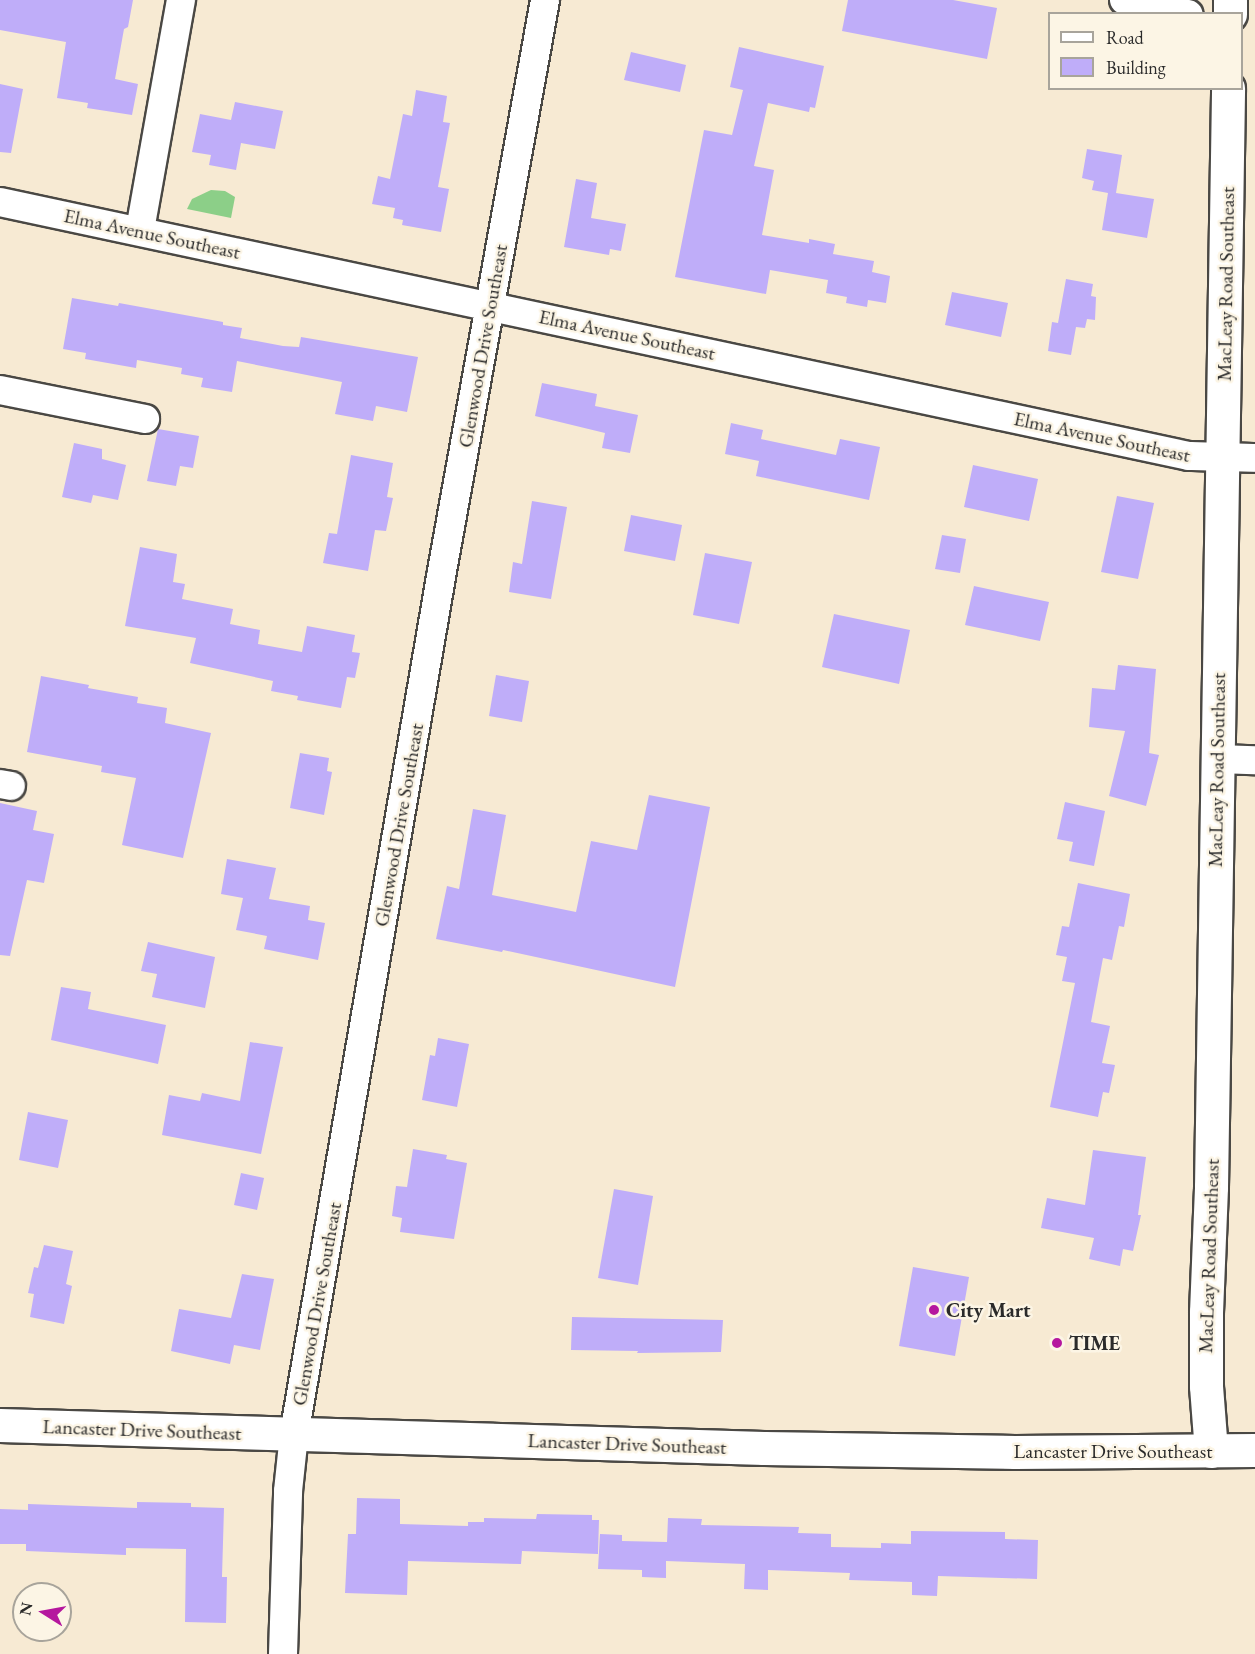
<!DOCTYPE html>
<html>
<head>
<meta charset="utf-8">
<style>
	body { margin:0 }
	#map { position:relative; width:1255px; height:1654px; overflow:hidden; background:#f7ead3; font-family:"EB Garamond",serif }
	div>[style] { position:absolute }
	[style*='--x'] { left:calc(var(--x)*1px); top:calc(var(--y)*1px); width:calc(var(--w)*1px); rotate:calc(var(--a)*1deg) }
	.green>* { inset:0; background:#8ccf88 }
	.building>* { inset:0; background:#bfadf9 }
	.roads { filter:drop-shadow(2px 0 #4a4844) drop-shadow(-2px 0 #4a4844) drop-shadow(0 2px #4a4844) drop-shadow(0 -2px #4a4844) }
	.street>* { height:28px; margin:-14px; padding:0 14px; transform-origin:14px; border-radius:14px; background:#fff }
	.secondary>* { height:33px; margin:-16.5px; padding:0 16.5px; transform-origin:16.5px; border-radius:16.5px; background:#fff }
	.primary>* { height:33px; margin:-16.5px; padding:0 16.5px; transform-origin:16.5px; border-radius:16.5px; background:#fff }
	.dots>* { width:16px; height:16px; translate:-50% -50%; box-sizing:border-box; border:3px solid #fcf5e5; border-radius:50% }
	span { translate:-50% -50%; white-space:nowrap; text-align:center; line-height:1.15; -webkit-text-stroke:5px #fcf5e5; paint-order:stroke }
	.street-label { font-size:20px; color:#2b2b2b }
	.poi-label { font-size:20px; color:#2b2b2b; font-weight:700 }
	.left { translate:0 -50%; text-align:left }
	.legend { position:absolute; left:1048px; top:12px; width:195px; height:78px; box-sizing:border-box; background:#fcf5e5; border:2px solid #a8a49b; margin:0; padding:8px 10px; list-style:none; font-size:18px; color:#2b2b2b }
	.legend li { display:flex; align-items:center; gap:12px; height:30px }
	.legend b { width:30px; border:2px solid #a8a49b }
	.north { position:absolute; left:12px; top:1582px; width:60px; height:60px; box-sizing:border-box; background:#fcf5e5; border:2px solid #a8a49b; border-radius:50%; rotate:281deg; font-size:16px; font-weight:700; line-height:24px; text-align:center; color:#2b2b2b }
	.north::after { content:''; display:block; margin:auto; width:21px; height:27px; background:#b5179e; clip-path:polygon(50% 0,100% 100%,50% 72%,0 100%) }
</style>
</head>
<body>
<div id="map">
	<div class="green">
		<div style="clip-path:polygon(211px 190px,225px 191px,235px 197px,231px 218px,187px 209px,192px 199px)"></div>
	</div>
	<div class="building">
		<div style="clip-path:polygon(0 0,133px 0,128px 27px,124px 29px,115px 79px,138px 84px,132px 115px,87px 108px,88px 103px,57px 98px,66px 42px,0 30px)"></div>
		<div style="clip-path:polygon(848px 0,953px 0,997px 8px,987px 59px,842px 31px)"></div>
		<div style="clip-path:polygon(739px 47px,824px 66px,815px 108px,810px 107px,809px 112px,768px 103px,754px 166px,774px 170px,762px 235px,809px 243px,809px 239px,835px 244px,833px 254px,874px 261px,872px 272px,890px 276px,886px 303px,868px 300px,867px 307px,846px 303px,847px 297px,826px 293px,828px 280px,770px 270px,766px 294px,675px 277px,704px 130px,732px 135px,743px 90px,730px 87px)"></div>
		<div style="clip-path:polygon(631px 52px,686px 65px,680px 92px,624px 80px)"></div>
		<div style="clip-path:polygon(0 84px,23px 89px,11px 153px,0 152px)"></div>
		<div style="clip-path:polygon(416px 90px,447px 96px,443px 122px,450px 123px,438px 187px,449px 189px,441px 232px,402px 225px,403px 220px,393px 218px,395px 208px,372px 204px,378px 176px,390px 179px,403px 114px,412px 116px)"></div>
		<div style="clip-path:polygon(235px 102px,283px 111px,275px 149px,241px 143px,236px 170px,209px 165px,211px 155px,192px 152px,200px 114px,231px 120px)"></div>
		<div style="clip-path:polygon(1087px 149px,1122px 155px,1116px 193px,1154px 199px,1147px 238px,1102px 230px,1108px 193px,1092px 190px,1094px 181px,1082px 178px)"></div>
		<div style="clip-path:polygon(576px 179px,597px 183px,591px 218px,626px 224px,621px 251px,610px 249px,609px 255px,564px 247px)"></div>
		<div style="clip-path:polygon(1066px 279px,1093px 284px,1091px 296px,1096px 297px,1095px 320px,1087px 319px,1085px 328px,1076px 327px,1071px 355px,1048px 351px,1052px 322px,1058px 323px)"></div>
		<div style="clip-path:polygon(952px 292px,1008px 303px,1001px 337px,945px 325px)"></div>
		<div style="clip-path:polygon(72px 298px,118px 306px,119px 303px,223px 322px,223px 325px,242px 328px,240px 338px,283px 346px,299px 347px,301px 337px,418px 357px,407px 412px,376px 406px,373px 421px,335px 414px,342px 382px,237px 361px,232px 392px,201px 387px,203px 378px,181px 374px,182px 368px,137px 360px,136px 368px,85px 359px,86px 353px,63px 349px)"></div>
		<div style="clip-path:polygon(542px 383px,597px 394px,595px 406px,638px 415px,630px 453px,602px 448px,605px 433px,535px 416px)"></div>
		<div style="clip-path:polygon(731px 423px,763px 430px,761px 439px,836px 455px,840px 439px,880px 447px,869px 500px,756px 476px,759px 461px,725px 454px)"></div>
		<div style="clip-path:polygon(158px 429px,199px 436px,193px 468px,180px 466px,176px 486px,147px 481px)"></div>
		<div style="clip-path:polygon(74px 443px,102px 449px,102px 459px,126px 465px,118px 500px,93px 495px,91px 503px,62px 497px)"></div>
		<div style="clip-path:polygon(351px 455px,393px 463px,387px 497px,393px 498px,386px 531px,375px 530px,368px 571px,323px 563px,329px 533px,337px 534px)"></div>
		<div style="clip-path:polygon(973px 465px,1038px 479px,1029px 521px,964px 507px)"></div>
		<div style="clip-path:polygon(1117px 496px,1154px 503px,1138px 579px,1101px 572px)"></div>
		<div style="clip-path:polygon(532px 501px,567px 507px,551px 599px,509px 592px,513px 562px,522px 564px)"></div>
		<div style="clip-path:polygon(631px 515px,682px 525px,675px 561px,624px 551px)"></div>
		<div style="clip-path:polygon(942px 535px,966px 539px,960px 573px,935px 569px)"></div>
		<div style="clip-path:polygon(140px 547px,177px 554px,173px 582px,185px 584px,182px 599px,233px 609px,230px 624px,260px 630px,258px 644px,302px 652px,307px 626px,355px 635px,352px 652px,360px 653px,355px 678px,347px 677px,341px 708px,297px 700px,298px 696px,271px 691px,273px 681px,190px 663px,196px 638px,125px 626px)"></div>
		<div style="clip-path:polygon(705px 553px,752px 562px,739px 624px,693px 615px)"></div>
		<div style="clip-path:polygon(974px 586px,1049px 602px,1040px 641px,965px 625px)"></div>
		<div style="clip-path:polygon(834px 614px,910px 630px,899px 684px,822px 667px)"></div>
		<div style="clip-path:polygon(1118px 665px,1156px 669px,1149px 753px,1159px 755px,1146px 806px,1109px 796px,1125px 731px,1089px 727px,1092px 688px,1115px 690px)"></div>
		<div style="clip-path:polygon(496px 675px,529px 681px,522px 722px,489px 716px)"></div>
		<div style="clip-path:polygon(41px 676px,89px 685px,88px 688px,138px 697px,137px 703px,167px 708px,165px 723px,211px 733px,183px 858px,122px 845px,136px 778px,101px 772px,102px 766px,27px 752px)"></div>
		<div style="clip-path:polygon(300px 753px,329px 758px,327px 771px,332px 772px,324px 815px,290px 808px)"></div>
		<div style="clip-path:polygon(649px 795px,710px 807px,675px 987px,503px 950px,502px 952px,436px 939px,447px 886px,459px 889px,473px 809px,506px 815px,492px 895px,576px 912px,591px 841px,637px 850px)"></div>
		<div style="clip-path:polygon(1065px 802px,1105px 811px,1094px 866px,1069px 861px,1073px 842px,1057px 839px)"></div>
		<div style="clip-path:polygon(0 803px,37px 811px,33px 830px,54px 834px,44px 883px,27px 880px,10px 956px,0 955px)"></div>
		<div style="clip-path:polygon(227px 859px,276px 868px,269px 899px,310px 906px,308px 920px,325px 923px,318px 960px,264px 949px,267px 936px,236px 930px,243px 898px,221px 894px)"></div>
		<div style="clip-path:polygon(1078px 883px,1130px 894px,1124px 927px,1119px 926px,1112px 960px,1103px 958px,1091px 1022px,1110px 1026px,1102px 1063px,1115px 1065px,1109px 1093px,1103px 1092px,1098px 1117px,1050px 1107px,1075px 983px,1062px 981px,1067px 957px,1056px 955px,1062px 926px,1069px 927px)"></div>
		<div style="clip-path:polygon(148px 942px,215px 957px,205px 1008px,152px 997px,157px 974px,141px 971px)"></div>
		<div style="clip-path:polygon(61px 987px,91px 992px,88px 1009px,166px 1025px,158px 1064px,51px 1040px)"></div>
		<div style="clip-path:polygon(438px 1038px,469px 1044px,457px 1107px,422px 1100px,430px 1055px,435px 1056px)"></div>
		<div style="clip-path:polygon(250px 1042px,283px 1047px,261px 1154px,162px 1135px,169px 1095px,200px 1101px,202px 1093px,240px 1101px)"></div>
		<div style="clip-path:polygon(28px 1112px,68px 1120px,58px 1168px,19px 1160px)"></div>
		<div style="clip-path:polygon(413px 1149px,447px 1155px,446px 1159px,467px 1163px,454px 1239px,400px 1232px,402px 1218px,392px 1216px,396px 1186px,407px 1187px)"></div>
		<div style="clip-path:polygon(1093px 1150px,1146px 1157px,1138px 1215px,1141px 1215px,1133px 1251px,1123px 1249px,1120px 1266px,1089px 1259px,1094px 1238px,1041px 1228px,1047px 1198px,1085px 1205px)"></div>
		<div style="clip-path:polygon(241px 1173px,264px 1178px,257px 1210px,234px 1205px)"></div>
		<div style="clip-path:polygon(614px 1189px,653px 1196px,638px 1285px,598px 1278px)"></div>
		<div style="clip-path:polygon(44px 1245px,73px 1251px,66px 1284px,72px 1286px,64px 1324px,30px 1317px,34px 1294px,28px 1293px,34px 1267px,38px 1268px)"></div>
		<div style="clip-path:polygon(913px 1267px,969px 1277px,955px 1356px,899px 1346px)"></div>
		<div style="clip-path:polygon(242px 1274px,274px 1279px,260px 1350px,234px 1345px,230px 1364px,171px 1351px,179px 1309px,231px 1318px)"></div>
		<div style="clip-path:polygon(572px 1317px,723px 1320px,721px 1352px,637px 1353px,638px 1351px,571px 1350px)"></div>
		<div style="clip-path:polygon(357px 1498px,400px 1499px,400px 1524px,468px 1526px,468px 1522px,484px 1522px,484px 1518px,536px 1519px,537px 1514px,592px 1515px,592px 1520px,599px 1520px,598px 1554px,522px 1551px,521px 1564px,408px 1561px,407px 1595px,345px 1593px,348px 1534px,356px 1534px)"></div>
		<div style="clip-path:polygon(137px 1502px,191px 1503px,191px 1507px,224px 1508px,222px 1577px,227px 1577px,226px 1623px,185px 1622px,186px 1549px,126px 1548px,126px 1555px,26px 1551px,26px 1544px,0 1544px,0 1509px,28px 1510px,28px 1504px,137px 1508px)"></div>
		<div style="clip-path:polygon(668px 1518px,702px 1519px,701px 1525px,799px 1527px,798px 1533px,831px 1534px,831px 1547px,881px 1548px,881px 1543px,911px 1544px,911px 1531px,1005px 1532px,1005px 1539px,1038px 1540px,1037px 1579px,938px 1576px,937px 1596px,912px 1595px,912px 1582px,849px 1580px,850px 1573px,768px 1570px,768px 1590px,744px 1589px,745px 1564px,666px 1561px,666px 1578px,642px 1577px,642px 1570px,598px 1569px,600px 1534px,622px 1535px,622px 1541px,667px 1542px)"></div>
	</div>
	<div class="roads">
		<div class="street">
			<div style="--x:1124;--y:0;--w:66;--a:12.3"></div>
			<div style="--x:0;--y:202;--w:1216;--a:12.06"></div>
			<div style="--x:1189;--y:456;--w:66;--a:1.7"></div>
			<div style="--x:140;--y:230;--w:234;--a:-79.9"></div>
			<div style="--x:0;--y:390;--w:148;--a:11.3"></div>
			<div style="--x:1217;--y:759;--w:38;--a:2"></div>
			<div style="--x:0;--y:784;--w:11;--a:10"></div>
			<div style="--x:283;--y:1654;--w:163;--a:-88.2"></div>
			<div style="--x:288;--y:1491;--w:56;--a:-83.9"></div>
			<div style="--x:294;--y:1435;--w:877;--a:-80.28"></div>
			<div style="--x:442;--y:571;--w:580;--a:-79.77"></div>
		</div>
		<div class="secondary">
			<div style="--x:1230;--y:14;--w:14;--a:-90"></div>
			<div style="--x:1211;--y:1451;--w:65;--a:-94.4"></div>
			<div style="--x:1206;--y:1386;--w:74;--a:-90"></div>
			<div style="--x:1206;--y:1312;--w:125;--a:-87.7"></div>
			<div style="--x:1211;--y:1187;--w:1099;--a:-89.11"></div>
		</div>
		<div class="primary">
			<div style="--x:0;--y:1425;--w:764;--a:1.72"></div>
			<div style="--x:764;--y:1448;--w:251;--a:0.9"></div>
			<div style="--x:1015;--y:1452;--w:240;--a:-0.5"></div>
		</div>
	</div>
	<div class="dots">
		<div style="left:934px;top:1310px;background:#b5179e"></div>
		<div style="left:1057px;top:1343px;background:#b5179e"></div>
	</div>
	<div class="street-label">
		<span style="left:152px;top:234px;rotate:12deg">Elma Avenue Southeast</span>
		<span style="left:1226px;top:284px;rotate:-89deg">MacLeay Road Southeast</span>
		<span style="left:627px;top:335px;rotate:12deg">Elma Avenue Southeast</span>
		<span style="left:483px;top:346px;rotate:-80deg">Glenwood Drive Southeast</span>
		<span style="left:1102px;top:437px;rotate:12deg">Elma Avenue Southeast</span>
		<span style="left:1217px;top:770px;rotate:-89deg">MacLeay Road Southeast</span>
		<span style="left:399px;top:825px;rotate:-80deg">Glenwood Drive Southeast</span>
		<span style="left:1209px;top:1256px;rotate:-88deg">MacLeay Road Southeast</span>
		<span style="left:317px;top:1304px;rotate:-80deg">Glenwood Drive Southeast</span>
		<span style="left:142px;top:1430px;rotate:2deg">Lancaster Drive Southeast</span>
		<span style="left:627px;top:1444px;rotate:2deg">Lancaster Drive Southeast</span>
		<span style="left:1113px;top:1451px">Lancaster Drive Southeast</span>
	</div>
	<div class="poi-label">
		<span class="left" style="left:946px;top:1310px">City Mart</span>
		<span class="left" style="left:1069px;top:1343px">TIME</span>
	</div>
	<ul class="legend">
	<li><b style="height:8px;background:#fff"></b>Road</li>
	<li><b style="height:16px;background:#bfadf9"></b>Building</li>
	</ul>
	<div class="north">N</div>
</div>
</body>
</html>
